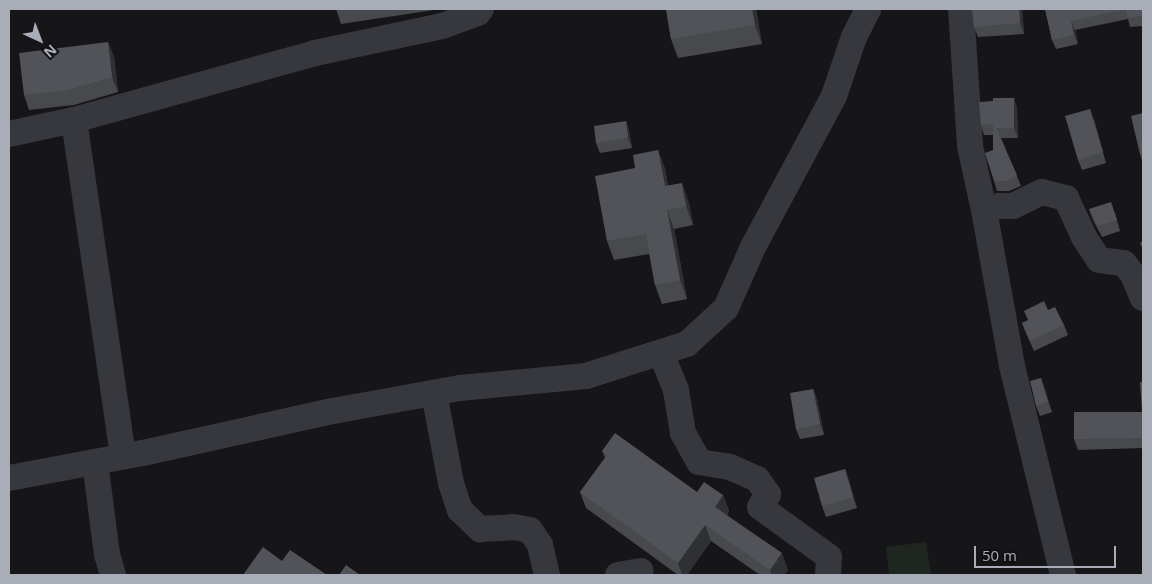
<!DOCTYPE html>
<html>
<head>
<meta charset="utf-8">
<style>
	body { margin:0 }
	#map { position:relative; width:1152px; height:584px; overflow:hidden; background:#161618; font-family:"Open Sans",sans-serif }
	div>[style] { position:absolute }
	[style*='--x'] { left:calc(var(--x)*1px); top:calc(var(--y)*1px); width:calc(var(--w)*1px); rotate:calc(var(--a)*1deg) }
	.green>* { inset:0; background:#1e261f }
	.minor>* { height:26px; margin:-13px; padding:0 13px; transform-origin:13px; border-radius:13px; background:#37383d }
	.wall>* { inset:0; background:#47494d }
	.shaded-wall>* { inset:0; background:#2f3033 }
	.building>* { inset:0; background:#525359 }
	span { translate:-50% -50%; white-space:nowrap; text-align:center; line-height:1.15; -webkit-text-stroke:5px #111113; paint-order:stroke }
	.frame { position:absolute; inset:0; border:10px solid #a8adb8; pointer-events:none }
	.north { position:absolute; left:15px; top:15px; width:50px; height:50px; -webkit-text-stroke:4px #111113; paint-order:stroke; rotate:137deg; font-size:14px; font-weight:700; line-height:20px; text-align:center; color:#a8adb8 }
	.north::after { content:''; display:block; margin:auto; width:18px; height:22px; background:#a8adb8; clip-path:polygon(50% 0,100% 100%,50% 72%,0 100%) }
	.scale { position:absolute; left:974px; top:546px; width:142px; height:22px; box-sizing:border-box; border:2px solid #a8adb8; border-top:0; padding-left:6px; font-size:15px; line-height:18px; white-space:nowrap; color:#a8adb8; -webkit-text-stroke:4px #111113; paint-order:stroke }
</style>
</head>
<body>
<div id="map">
	<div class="green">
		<div style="clip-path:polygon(926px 542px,931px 575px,889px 575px,886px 547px)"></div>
	</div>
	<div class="minor">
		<div style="--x:961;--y:9;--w:137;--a:86.2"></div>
		<div style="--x:970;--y:146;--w:66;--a:77.7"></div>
		<div style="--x:984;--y:210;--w:158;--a:79.8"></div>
		<div style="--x:1012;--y:366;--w:215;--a:76.3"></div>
		<div style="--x:74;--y:120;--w:250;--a:-15.5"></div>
		<div style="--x:315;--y:53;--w:130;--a:-12"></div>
		<div style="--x:442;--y:26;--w:38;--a:-20"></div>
		<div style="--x:478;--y:13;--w:5;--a:-53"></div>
		<div style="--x:9;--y:134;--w:66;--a:-12.2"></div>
		<div style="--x:74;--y:120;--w:340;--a:81.7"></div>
		<div style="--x:984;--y:210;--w:16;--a:-15"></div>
		<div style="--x:999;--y:206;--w:14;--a:0"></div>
		<div style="--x:1013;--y:206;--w:32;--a:-26"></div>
		<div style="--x:1042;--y:192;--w:25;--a:14"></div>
		<div style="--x:1066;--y:198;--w:43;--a:65.2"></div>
		<div style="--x:1084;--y:237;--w:27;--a:57"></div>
		<div style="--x:1099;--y:260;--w:25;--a:7"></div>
		<div style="--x:1124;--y:263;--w:15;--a:53"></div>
		<div style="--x:1133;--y:275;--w:25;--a:67"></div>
		<div style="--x:661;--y:353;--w:40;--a:68"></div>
		<div style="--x:676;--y:390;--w:44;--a:80.8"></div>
		<div style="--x:683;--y:433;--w:33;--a:61"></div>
		<div style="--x:699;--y:462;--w:31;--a:9"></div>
		<div style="--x:730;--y:467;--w:30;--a:24"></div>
		<div style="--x:757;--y:479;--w:19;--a:54"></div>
		<div style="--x:768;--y:494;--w:15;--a:122"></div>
		<div style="--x:760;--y:507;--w:85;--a:35.9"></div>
		<div style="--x:829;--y:557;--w:18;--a:93"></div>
		<div style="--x:434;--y:393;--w:92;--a:79.3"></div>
		<div style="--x:451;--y:483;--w:28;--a:72"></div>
		<div style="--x:460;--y:510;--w:28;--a:44"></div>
		<div style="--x:480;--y:529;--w:34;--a:-3"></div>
		<div style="--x:514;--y:527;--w:16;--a:11"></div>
		<div style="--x:530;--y:530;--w:18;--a:56"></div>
		<div style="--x:540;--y:545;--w:31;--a:77"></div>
		<div style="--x:95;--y:462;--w:93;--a:82.6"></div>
		<div style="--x:107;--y:554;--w:22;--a:74"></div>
		<div style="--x:9;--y:478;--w:136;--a:-10.6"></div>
		<div style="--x:143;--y:453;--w:195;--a:-12.5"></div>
		<div style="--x:333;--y:411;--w:129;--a:-10.3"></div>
		<div style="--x:460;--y:388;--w:127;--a:-5.4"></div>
		<div style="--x:586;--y:376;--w:106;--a:-17.6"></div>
		<div style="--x:687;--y:344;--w:53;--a:-42.7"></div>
		<div style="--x:726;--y:308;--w:67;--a:-66.1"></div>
		<div style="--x:753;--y:247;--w:171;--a:-61.8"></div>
		<div style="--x:834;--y:96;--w:62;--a:-71.3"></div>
		<div style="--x:854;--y:37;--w:31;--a:-63"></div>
		<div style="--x:618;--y:575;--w:23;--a:-10"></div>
	</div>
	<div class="wall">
		<div style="clip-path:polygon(336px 9px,433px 9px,434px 10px,341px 24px)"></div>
		<div style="clip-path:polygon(666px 9px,699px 9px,699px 10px,703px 9px,756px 9px,762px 44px,678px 58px,671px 39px)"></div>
		<div style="clip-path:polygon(972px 9px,1022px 9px,1024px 34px,978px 37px,974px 27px)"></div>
		<div style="clip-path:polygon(1045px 9px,1143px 9px,1143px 26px,1130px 27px,1128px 19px,1075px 30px,1078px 44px,1056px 49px,1052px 40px)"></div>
		<div style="clip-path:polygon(108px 42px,114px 57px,118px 92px,74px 105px,29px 110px,24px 95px)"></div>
		<div style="clip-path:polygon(1014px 98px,1017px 108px,1018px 138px,1001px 138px,1021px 186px,1009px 191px,997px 191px,994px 181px,993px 135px,984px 135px,981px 125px,993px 101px)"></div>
		<div style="clip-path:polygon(1143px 113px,1143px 164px,1140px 154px)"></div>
		<div style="clip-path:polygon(1094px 119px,1106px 163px,1082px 170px,1078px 160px)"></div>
		<div style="clip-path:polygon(626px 121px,629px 131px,632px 148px,600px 153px,596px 143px)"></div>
		<div style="clip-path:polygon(658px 150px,665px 169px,668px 186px,689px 203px,693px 225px,674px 229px,687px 299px,662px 304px,655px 285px,649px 254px,614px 260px,607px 241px,635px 168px)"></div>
		<div style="clip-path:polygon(1089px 209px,1115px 213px,1120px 231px,1102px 237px,1093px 220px)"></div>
		<div style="clip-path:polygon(1048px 310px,1064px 325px,1068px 335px,1034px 351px,1026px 333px,1022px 323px,1028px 320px,1024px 311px)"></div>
		<div style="clip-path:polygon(1041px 378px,1052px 412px,1040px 416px,1036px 406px)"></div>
		<div style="clip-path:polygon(1143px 382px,1143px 448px,1078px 450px,1074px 439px,1142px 412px)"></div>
		<div style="clip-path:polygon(813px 389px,817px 399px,824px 435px,800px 439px,796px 429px)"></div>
		<div style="clip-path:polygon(602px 451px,697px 492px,723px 495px,729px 511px,727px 515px,788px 570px,784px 575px,760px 575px,711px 541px,687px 575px,678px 575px,586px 508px,580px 492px,605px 458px)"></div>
		<div style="clip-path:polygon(845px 469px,857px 508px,826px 517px,822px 506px)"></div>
	</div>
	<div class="shaded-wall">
		<div style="clip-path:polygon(752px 9px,756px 9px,762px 44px,755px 25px)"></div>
		<div style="clip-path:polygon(1019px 9px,1022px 9px,1024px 34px,1020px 23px)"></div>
		<div style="clip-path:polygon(1071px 21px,1075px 30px,1078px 44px,1074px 35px)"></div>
		<div style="clip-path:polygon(108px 42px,114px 57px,118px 92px,112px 77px)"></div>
		<div style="clip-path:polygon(1014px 98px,1017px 108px,1018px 138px,1014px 128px)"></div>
		<div style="clip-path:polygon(1090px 109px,1094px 119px,1106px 163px,1103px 152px)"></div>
		<div style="clip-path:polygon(626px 121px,629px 131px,632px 148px,628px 138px)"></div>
		<div style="clip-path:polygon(658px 150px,665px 169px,671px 205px,665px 186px)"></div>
		<div style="clip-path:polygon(682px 183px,689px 203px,693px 225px,686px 206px)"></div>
		<div style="clip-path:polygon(667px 210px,674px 229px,687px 299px,680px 280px)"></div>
		<div style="clip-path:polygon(1041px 378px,1045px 388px,1052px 412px,1048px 402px)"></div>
		<div style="clip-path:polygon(813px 389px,817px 399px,824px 435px,820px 424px)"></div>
		<div style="clip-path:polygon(845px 469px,849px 480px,857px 508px,853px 497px)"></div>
		<div style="clip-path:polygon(723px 495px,729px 511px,721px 523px,715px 507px)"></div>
		<div style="clip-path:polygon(705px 525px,711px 541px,687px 575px,682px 575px,678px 563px)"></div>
		<div style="clip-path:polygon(782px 553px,788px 570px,784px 575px,772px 575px,770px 570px)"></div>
	</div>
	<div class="building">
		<div style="clip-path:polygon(666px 9px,696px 9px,697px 10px,703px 9px,752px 9px,755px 25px,671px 39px)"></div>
		<div style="clip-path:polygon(972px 9px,1019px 9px,1020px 23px,974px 27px)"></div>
		<div style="clip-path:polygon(1045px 9px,1142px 9px,1143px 16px,1127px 18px,1126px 9px,1071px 21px,1074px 35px,1052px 40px)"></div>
		<div style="clip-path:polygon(108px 42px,112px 77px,68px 90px,24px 95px,19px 53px)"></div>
		<div style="clip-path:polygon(993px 98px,1014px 98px,1014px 128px,996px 128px,1017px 175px,1006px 181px,994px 181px,985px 153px,993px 150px,993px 124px,981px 125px,979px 102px,993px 101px)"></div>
		<div style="clip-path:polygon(1090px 109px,1103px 152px,1078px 160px,1065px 116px)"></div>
		<div style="clip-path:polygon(1143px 113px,1143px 154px,1140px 154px,1131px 116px)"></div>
		<div style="clip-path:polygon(626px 121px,628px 138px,596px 143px,594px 126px)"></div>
		<div style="clip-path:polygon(658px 150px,665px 186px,682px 183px,686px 206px,667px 210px,680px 280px,655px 285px,646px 234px,607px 241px,595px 176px,635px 168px,633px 155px)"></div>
		<div style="clip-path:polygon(1111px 202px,1117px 220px,1098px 226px,1089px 209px)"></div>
		<div style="clip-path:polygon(1143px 241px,1143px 249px,1140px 243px)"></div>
		<div style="clip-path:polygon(1044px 301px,1048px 310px,1055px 307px,1064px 325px,1030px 341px,1022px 323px,1029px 320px,1024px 311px)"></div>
		<div style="clip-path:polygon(1041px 378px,1048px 402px,1036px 406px,1030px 381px)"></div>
		<div style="clip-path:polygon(1140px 382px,1143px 382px,1143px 438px,1074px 439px,1074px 412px,1142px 412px)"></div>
		<div style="clip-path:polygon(813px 389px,820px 424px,796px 429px,790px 393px)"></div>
		<div style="clip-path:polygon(615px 433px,697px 492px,704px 482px,723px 495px,715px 507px,782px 553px,770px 570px,705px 525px,678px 563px,580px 492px,607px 455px,602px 451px)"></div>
		<div style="clip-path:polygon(845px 469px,853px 497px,822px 506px,814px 478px)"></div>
		<div style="clip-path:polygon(263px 547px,282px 561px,290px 550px,327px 575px,243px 575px)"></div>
		<div style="clip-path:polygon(346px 565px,360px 575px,339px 575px)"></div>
	</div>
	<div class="frame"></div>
	<div class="north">N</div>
	<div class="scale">50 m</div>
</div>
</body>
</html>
